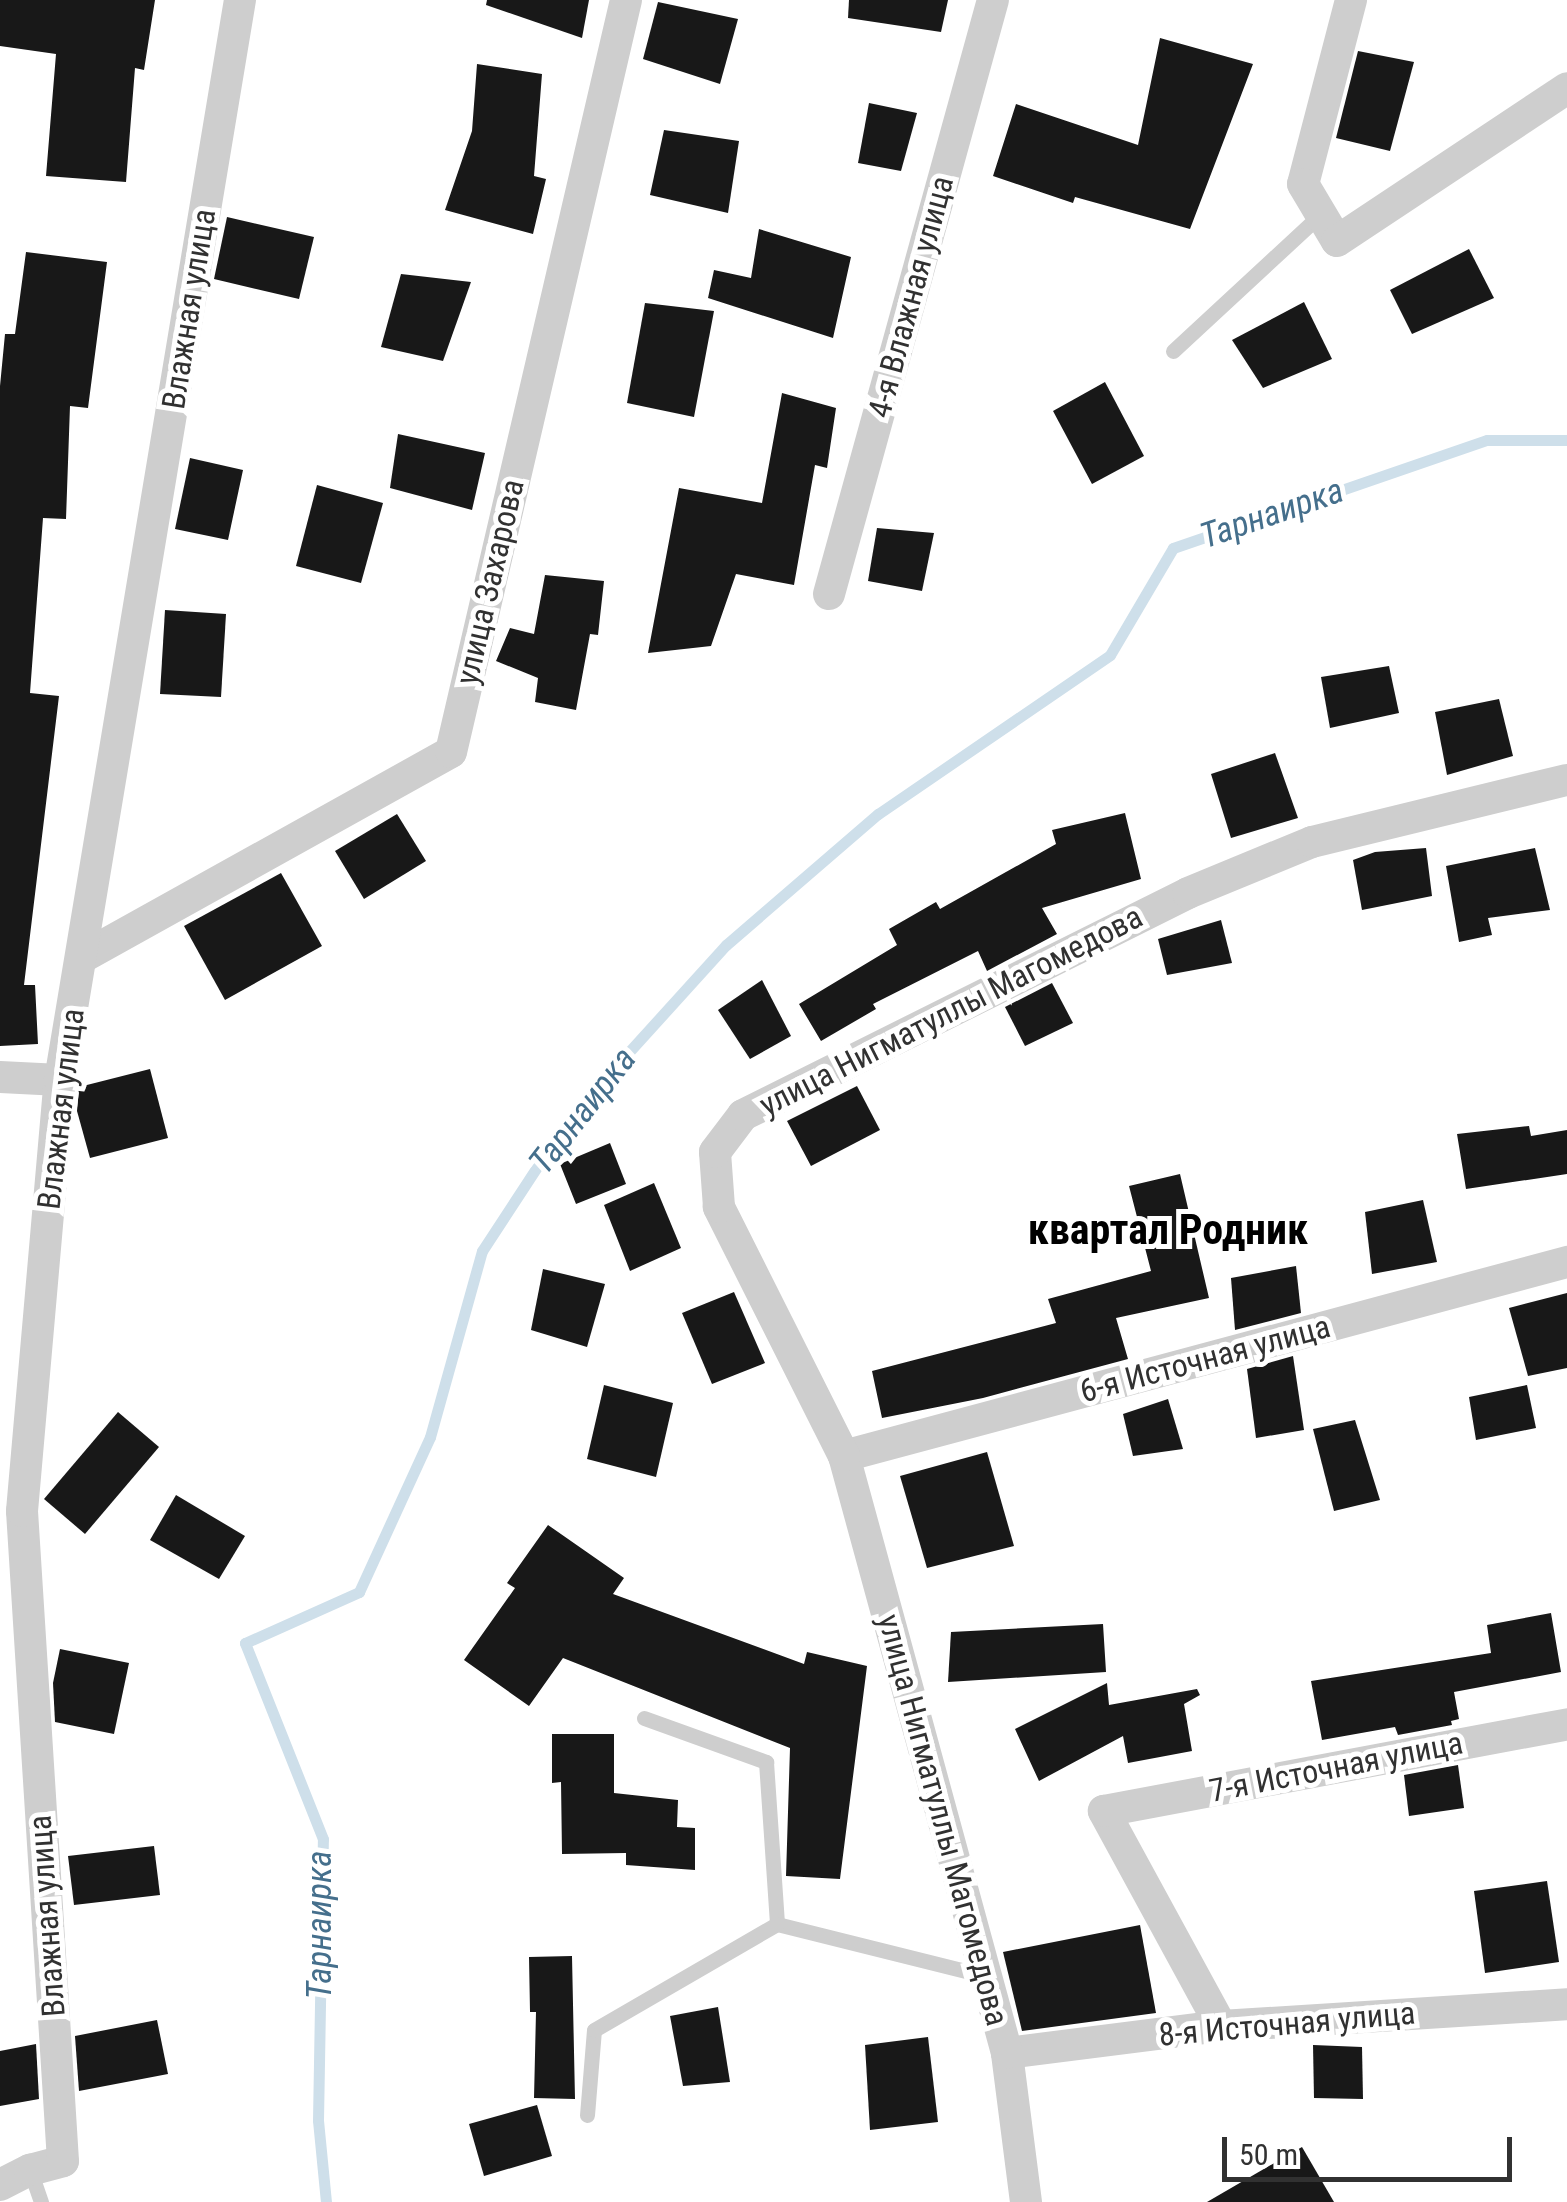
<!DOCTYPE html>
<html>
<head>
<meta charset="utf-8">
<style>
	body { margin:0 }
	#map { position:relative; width:1567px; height:2202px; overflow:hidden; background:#fff; font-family:"Roboto Condensed",sans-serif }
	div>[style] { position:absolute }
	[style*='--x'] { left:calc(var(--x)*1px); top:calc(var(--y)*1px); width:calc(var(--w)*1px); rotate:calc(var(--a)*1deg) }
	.stream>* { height:11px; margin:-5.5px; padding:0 5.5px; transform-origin:5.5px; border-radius:5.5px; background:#cedfea }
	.building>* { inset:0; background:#181818 }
	.service>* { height:15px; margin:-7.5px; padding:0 7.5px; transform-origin:7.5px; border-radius:7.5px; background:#cecece }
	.minor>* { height:32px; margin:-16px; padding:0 16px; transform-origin:16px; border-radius:16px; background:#cecece }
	span { translate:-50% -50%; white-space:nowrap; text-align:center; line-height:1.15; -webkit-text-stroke:10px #fff; paint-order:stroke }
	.street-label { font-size:32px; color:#313131 }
	.water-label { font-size:35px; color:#456f8c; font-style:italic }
	.district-label { font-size:42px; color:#000; font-weight:700 }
	.scale { position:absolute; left:1222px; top:2137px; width:290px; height:45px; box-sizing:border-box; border:5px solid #313131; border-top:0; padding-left:12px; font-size:30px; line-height:35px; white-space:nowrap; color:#313131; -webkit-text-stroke:8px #fff; paint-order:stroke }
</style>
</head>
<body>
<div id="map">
	<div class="stream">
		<div style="--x:326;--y:2202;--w:82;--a:-95.6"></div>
		<div style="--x:318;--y:2120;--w:281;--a:-89"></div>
		<div style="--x:323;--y:1839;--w:211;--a:-111.7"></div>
		<div style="--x:245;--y:1643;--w:125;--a:-24.1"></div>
		<div style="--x:359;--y:1592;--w:170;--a:-65.4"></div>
		<div style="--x:430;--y:1437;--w:193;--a:-74.4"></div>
		<div style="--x:482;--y:1251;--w:159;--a:-56.8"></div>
		<div style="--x:569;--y:1118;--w:234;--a:-47.8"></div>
		<div style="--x:726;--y:945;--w:201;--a:-40.8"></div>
		<div style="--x:878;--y:814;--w:281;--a:-34.4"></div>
		<div style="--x:1110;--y:655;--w:124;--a:-59.5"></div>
		<div style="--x:1173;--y:548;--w:332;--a:-19"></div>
		<div style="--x:1487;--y:440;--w:80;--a:0"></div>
	</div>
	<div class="building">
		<div style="clip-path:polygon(0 0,155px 0,144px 70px,135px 68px,126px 182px,46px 176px,56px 54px,0 46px)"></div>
		<div style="clip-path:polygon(487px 0,589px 0,582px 38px,486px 5px)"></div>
		<div style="clip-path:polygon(849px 0,948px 0,941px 32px,848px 18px)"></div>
		<div style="clip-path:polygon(658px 2px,738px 19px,720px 84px,643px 59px)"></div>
		<div style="clip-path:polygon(1160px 38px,1253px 64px,1190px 229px,1075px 197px,1073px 203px,993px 176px,1016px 104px,1138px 145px)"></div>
		<div style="clip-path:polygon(1358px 51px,1414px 62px,1390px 151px,1336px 138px)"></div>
		<div style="clip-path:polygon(477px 64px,542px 74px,534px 176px,546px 179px,533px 234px,445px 210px,472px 131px)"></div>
		<div style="clip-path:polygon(869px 103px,917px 113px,901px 171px,858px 163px)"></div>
		<div style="clip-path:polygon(664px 130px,739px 141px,728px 213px,650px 195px)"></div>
		<div style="clip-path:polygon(227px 217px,314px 237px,299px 299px,214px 279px)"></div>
		<div style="clip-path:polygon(759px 229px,851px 257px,833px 338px,708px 298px,714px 270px,751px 278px)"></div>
		<div style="clip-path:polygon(1469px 249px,1494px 298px,1412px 334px,1390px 290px)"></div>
		<div style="clip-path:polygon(26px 252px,107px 262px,88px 408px,70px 406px,66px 519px,43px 518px,30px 693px,59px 696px,24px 985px,35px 985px,38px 1044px,0 1046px,0 386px,5px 334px,15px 334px)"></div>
		<div style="clip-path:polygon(401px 274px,471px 282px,443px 361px,381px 347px)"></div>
		<div style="clip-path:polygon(1304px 302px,1332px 359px,1263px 388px,1232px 340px)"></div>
		<div style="clip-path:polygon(645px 303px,714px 311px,694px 417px,627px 403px)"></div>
		<div style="clip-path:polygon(1105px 382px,1144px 456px,1092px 484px,1053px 411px)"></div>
		<div style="clip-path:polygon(782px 393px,836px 408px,827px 468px,815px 465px,794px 585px,736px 574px,711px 646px,648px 653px,679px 488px,762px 503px)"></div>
		<div style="clip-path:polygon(398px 434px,485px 453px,472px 510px,390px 488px)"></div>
		<div style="clip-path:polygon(190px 458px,243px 470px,228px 540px,175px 529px)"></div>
		<div style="clip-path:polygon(317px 485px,383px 503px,361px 583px,296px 566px)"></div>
		<div style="clip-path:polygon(877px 528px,934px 533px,922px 591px,868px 581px)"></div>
		<div style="clip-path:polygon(545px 575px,604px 581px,598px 635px,590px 634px,576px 710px,535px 702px,538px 678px,496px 661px,510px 628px,534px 634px)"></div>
		<div style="clip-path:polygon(165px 610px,226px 614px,221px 697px,160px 694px)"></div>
		<div style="clip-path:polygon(1389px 666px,1399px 713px,1330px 728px,1321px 677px)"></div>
		<div style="clip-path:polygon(1499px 699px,1513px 756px,1447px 775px,1435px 712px)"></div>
		<div style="clip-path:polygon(1275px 753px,1298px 818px,1231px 838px,1211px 774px)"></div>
		<div style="clip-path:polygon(1125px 813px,1141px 879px,1042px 908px,1057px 934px,987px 971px,978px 951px,873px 1004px,876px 1009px,821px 1041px,799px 1004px,897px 945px,889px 929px,936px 902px,940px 909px,1056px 844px,1052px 830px)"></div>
		<div style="clip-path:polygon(397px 814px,426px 861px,364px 899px,335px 851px)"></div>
		<div style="clip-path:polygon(1426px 848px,1432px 896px,1362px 910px,1353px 860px,1375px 852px)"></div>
		<div style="clip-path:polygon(1535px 848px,1550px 910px,1488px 918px,1492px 935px,1459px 942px,1446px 866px)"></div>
		<div style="clip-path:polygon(281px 873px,322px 946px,225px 1000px,184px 926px)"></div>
		<div style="clip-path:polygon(1221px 920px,1232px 963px,1167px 975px,1158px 939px)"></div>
		<div style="clip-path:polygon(762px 980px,791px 1036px,750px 1059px,718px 1010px)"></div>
		<div style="clip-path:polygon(1052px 983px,1073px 1023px,1025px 1046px,1005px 1007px)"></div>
		<div style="clip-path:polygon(150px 1069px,168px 1138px,90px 1158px,77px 1111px,79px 1087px)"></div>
		<div style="clip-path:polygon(857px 1086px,880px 1130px,811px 1166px,787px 1121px)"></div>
		<div style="clip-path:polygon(1529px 1126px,1531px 1136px,1567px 1130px,1567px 1174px,1466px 1189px,1457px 1134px)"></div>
		<div style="clip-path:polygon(610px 1143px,626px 1184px,576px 1204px,560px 1164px)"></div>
		<div style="clip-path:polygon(1180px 1174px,1209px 1298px,1116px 1318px,1128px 1359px,983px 1398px,882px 1418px,872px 1371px,1056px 1323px,1048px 1299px,1151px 1271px,1129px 1186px)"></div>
		<div style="clip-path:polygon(654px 1183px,681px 1248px,630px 1271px,604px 1205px)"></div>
		<div style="clip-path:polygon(1423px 1200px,1437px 1262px,1372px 1274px,1365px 1212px)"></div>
		<div style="clip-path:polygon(1296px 1266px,1301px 1313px,1235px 1330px,1231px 1278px)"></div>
		<div style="clip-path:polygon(543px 1269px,605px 1284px,587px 1347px,531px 1330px)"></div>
		<div style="clip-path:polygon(734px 1292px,765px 1363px,712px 1384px,682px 1313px)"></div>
		<div style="clip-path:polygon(1567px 1293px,1567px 1368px,1528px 1376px,1509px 1308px)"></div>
		<div style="clip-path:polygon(1293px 1356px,1304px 1430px,1256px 1438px,1247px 1369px)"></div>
		<div style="clip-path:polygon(604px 1385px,673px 1403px,656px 1477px,587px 1459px)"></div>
		<div style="clip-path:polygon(1527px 1385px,1536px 1428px,1476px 1440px,1469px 1397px)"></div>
		<div style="clip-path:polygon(1168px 1399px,1183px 1449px,1133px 1456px,1123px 1414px)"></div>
		<div style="clip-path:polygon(118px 1412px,159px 1447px,85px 1534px,44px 1499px)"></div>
		<div style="clip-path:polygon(1355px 1420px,1380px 1500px,1334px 1511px,1313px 1429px)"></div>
		<div style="clip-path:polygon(987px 1452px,1014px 1546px,927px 1568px,900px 1476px)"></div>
		<div style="clip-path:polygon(176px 1495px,245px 1536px,219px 1579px,150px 1540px)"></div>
		<div style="clip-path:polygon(548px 1525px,624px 1578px,613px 1594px,804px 1664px,807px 1652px,867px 1666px,840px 1879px,786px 1876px,790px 1748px,563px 1658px,529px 1706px,464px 1660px,515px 1588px,507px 1583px)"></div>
		<div style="clip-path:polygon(1551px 1613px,1561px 1672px,1454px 1692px,1459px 1719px,1451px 1721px,1452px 1725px,1398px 1735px,1395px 1727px,1322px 1740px,1311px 1681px,1491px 1653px,1487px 1625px)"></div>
		<div style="clip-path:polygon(1103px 1624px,1106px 1672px,948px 1682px,951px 1632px)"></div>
		<div style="clip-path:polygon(60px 1649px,129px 1663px,114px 1734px,55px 1722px,53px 1683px)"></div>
		<div style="clip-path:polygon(1107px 1683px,1109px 1705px,1197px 1689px,1200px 1695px,1184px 1704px,1192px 1751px,1128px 1763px,1123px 1736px,1039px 1781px,1015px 1729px)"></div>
		<div style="clip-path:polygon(552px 1734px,614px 1734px,614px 1793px,678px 1800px,677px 1827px,695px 1828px,695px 1870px,626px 1865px,626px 1853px,562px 1854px,561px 1782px,552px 1783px)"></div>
		<div style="clip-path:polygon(1458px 1765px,1464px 1808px,1409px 1816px,1404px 1775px)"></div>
		<div style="clip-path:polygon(154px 1846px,160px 1895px,74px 1905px,68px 1856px)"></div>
		<div style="clip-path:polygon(1547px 1881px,1559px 1962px,1485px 1973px,1474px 1891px)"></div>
		<div style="clip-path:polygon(1140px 1925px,1156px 2013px,1022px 2031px,1003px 1952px)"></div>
		<div style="clip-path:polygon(572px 1956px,575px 2099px,534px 2098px,536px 2012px,530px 2012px,529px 1957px)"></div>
		<div style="clip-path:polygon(718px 2007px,730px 2082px,683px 2086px,670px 2016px)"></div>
		<div style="clip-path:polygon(157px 2020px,168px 2074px,79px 2091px,75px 2036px)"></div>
		<div style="clip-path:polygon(928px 2037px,938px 2122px,870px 2130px,865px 2045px)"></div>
		<div style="clip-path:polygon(36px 2044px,39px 2099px,0 2106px,0 2051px)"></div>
		<div style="clip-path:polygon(1313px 2045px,1362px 2047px,1363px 2099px,1314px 2098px)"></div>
		<div style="clip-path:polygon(537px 2105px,552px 2156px,484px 2176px,469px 2124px)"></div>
		<div style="clip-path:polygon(1302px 2147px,1334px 2202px,1207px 2202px)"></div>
	</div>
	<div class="service">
		<div style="--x:1173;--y:351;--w:202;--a:-42.8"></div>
		<div style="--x:644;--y:1718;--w:130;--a:19.8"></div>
		<div style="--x:766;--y:1762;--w:162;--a:86.1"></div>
		<div style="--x:777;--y:1924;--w:214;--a:14"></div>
		<div style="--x:587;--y:2115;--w:85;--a:-85.3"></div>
		<div style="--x:594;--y:2030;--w:211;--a:-30.1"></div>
		<div style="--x:30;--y:2170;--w:34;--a:71"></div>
	</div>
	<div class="minor">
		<div style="--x:1351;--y:0;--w:190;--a:104.6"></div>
		<div style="--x:1303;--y:184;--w:66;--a:59.2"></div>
		<div style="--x:1337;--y:241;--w:276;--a:-33.6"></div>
		<div style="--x:829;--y:594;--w:616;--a:-74.57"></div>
		<div style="--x:81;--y:958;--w:423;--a:-29.1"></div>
		<div style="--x:451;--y:752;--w:772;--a:-76.9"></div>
		<div style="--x:0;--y:1077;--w:60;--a:2.9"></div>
		<div style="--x:844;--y:1456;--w:749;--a:-15.02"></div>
		<div style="--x:1221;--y:2026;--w:245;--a:-118.6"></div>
		<div style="--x:1104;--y:1811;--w:471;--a:-10.6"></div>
		<div style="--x:1007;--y:2053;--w:216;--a:-7.2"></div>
		<div style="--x:1221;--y:2026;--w:347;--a:-3.6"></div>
		<div style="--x:0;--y:2185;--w:34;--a:-27"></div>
		<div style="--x:30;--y:2170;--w:34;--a:-15"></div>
		<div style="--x:63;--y:2161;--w:651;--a:-93.61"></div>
		<div style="--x:22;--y:1511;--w:433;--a:-85"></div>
		<div style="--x:60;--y:1080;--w:1095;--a:-80.54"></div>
		<div style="--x:1026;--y:2202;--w:150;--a:-97.3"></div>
		<div style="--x:1007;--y:2053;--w:619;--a:-105.27"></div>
		<div style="--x:844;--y:1456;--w:279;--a:-116.7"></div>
		<div style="--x:719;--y:1207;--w:55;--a:-94.2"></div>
		<div style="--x:715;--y:1152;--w:46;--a:-52.9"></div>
		<div style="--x:743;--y:1115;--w:497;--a:-26.5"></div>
		<div style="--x:1188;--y:893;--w:134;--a:-22.4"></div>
		<div style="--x:1312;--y:842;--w:262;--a:-13.7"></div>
	</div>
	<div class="street-label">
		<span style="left:911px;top:297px;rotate:-75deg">4-я Влажная улица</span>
		<span style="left:189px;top:309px;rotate:-81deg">Влажная улица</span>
		<span style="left:490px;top:582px;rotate:-77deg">улица Захарова</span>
		<span style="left:951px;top:1011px;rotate:-27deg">улица Нигматуллы Магомедова</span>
		<span style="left:61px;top:1109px;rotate:-83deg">Влажная улица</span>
		<span style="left:1205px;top:1359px;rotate:-15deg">6-я Источная улица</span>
		<span style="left:1336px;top:1767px;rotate:-11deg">7-я Источная улица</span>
		<span style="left:943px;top:1820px;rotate:75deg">улица Нигматуллы Магомедова</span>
		<span style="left:47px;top:1916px;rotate:-94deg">Влажная улица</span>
		<span style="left:1287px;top:2024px;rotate:-5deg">8-я Источная улица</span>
	</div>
	<div class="water-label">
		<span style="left:1272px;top:514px;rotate:-19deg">Тарнаирка</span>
		<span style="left:583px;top:1111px;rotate:-52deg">Тарнаирка</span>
		<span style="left:320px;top:1925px;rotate:-90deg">Тарнаирка</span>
	</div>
	<div class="district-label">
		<span style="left:1168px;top:1230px">квартал Родник</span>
	</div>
	<div class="scale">50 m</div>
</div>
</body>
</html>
